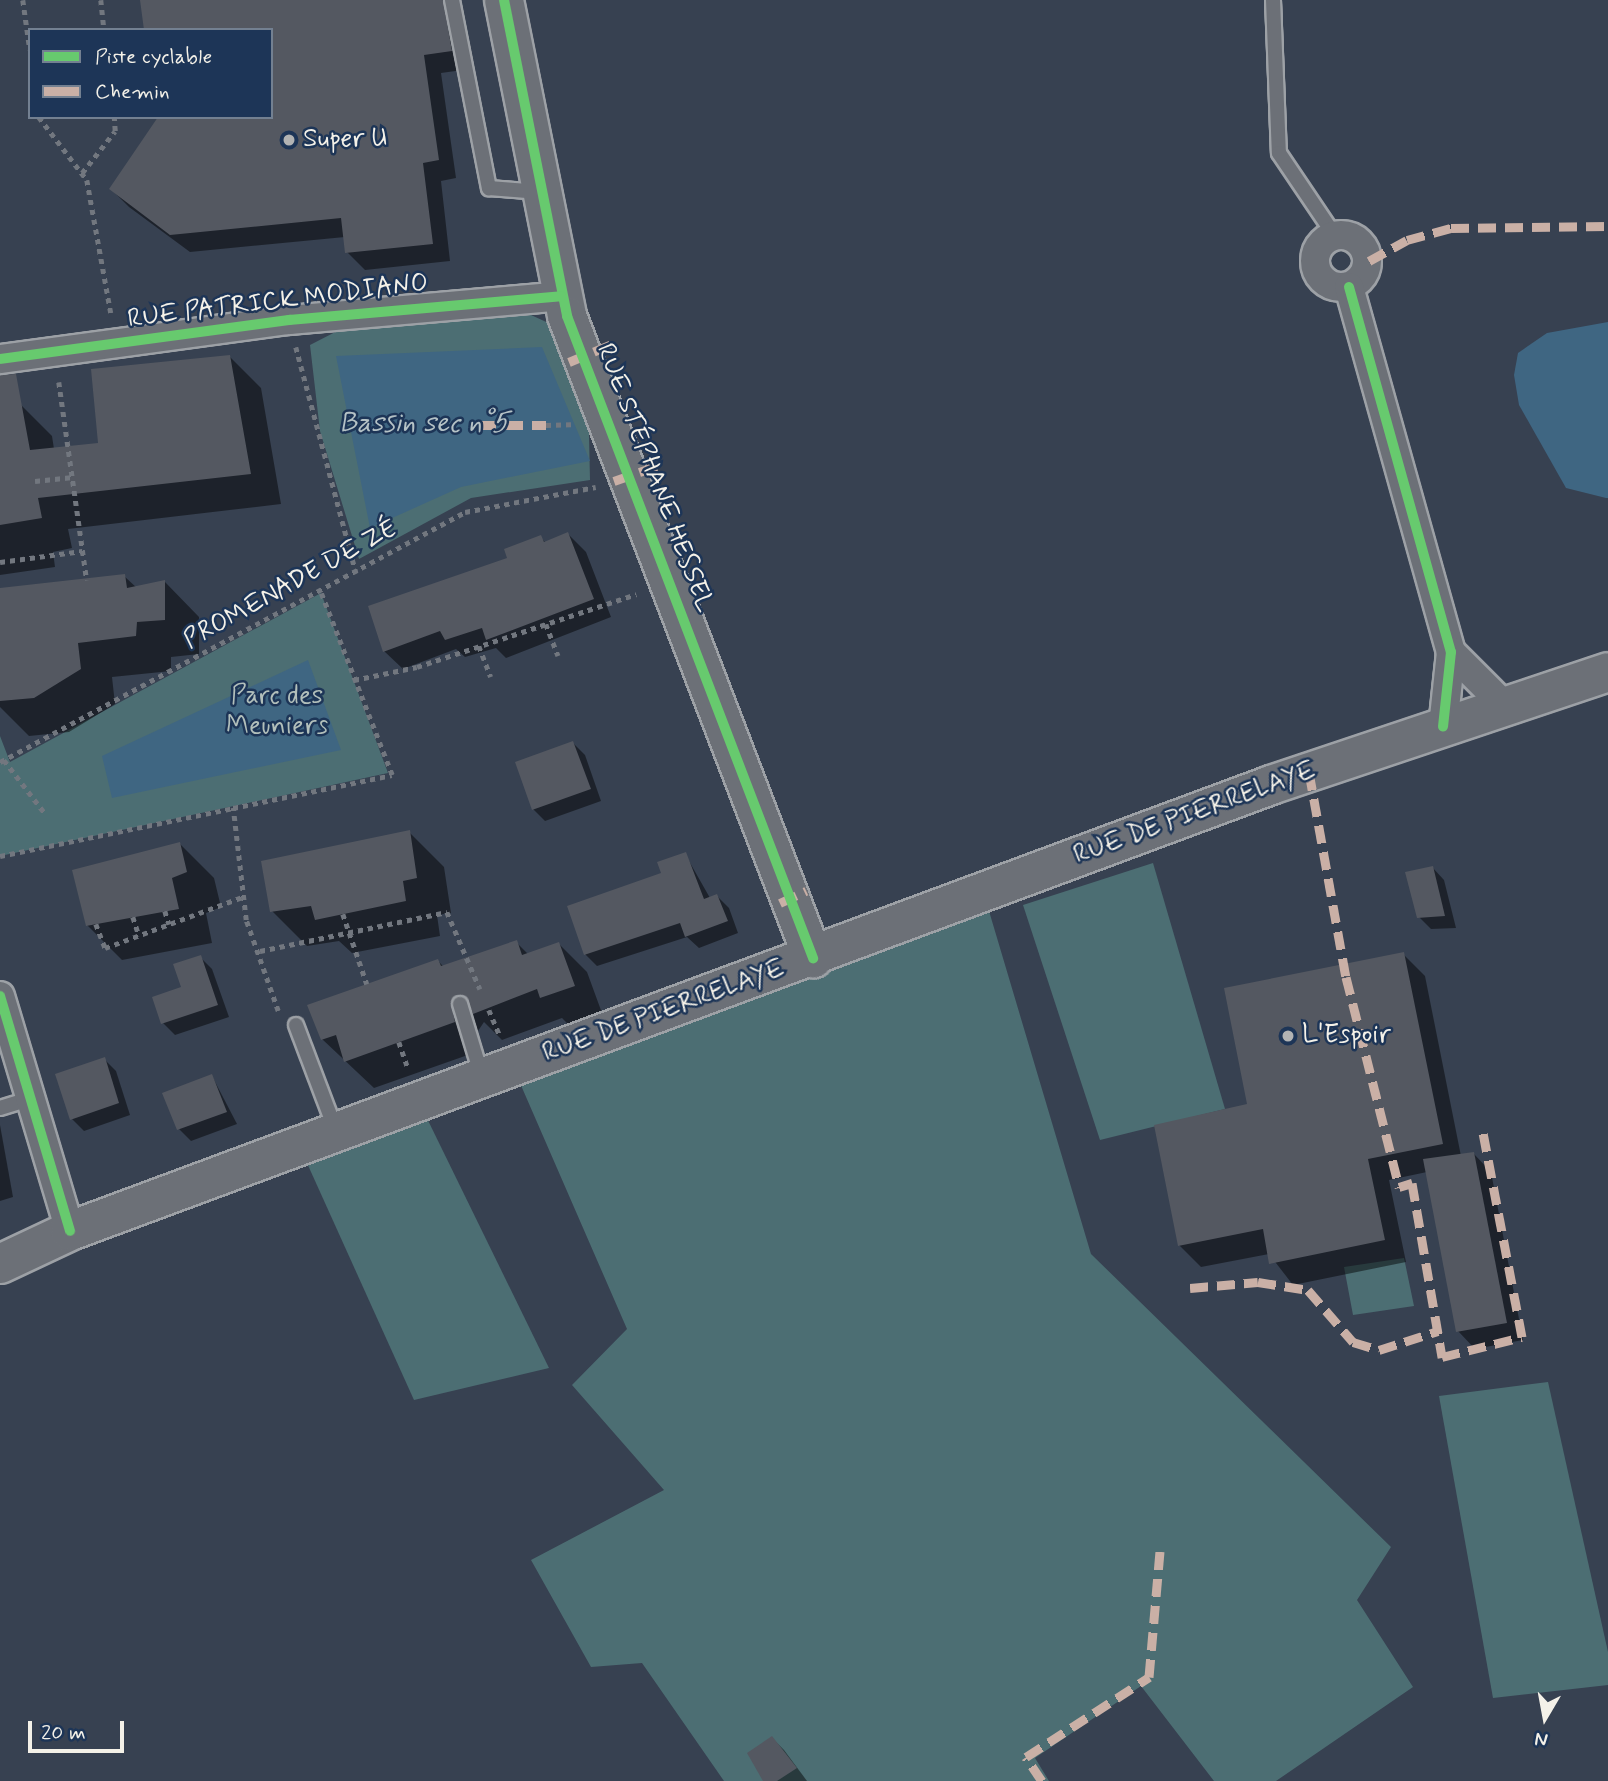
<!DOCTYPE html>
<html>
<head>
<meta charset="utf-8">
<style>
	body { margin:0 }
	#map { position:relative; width:1608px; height:1781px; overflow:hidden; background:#374151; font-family:Mynerve,sans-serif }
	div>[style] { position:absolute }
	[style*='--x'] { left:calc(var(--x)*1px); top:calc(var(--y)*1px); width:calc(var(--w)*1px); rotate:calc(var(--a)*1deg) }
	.green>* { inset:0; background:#4c6e73 }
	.water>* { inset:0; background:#3f6682 }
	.shadow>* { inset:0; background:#0007 }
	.building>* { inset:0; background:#545861 }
	.path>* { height:4.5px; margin-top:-2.25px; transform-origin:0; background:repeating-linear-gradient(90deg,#72777f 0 5px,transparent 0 10px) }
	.roads { filter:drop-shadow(2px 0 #9da1a6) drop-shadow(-2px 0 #9da1a6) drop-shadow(0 2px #9da1a6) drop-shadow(0 -2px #9da1a6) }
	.lane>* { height:14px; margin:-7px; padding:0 7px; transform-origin:7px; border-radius:7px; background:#6c7077 }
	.street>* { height:28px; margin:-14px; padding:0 14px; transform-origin:14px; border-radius:14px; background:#6c7077 }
	.street>.ring { margin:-14px; padding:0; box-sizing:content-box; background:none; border:28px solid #6c7077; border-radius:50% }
	.secondary>* { height:38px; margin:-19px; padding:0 19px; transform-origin:19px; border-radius:19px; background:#6c7077 }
	.quiet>* { height:9px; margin-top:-4.5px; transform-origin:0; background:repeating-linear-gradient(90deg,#cab0a6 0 18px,transparent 0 27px) }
	.cycleway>* { height:10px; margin:-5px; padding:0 5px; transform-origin:5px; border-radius:5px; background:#67ca6e }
	.dots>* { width:19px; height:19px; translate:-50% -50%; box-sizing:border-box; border:4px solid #1d3557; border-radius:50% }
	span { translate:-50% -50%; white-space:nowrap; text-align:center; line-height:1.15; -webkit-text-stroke:5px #1d3557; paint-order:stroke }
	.poi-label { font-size:26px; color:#f4f1e8 }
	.left { translate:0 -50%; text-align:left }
	.street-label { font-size:26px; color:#f4f1e8 }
	.park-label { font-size:26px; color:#b2bfbb }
	.water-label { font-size:28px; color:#b5c2c6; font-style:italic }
	.legend { position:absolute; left:28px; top:28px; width:245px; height:91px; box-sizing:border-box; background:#1d3557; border:2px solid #738091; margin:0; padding:9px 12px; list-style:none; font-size:21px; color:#f4f1e8 }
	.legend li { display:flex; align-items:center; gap:14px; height:35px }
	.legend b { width:35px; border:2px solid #738091 }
	.north { position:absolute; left:1510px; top:1683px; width:70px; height:70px; -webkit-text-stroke:5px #1d3557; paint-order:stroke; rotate:190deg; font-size:19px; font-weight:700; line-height:28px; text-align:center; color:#f4f1e8 }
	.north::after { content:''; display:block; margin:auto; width:24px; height:32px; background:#f4f1e8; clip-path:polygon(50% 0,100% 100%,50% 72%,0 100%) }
	.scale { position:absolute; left:28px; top:1721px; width:96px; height:32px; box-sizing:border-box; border:4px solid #f4f1e8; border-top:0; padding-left:9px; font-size:21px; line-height:24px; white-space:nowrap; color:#f4f1e8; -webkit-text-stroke:5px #1d3557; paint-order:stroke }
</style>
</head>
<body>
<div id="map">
	<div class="green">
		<div style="clip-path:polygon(531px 315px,555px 326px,588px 389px,590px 480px,471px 498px,359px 559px,320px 431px,310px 345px,345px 327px)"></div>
		<div style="clip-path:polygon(321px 593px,388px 773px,0 856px,0 736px,10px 762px)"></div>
		<div style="clip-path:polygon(1153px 863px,1225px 1109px,1100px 1140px,1023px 905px)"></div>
		<div style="clip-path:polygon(989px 911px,1091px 1254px,1391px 1547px,1357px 1600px,1413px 1687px,1276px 1781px,1214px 1781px,1141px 1686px,1035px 1758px,1049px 1781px,724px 1781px,642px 1663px,591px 1667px,531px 1560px,664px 1490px,572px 1385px,627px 1329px,513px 1067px,776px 971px)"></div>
		<div style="clip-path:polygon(419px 1102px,549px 1368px,414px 1400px,302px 1152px)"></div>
		<div style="clip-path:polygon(1404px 1258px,1414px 1306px,1353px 1315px,1344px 1267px)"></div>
		<div style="clip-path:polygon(1548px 1382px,1608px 1652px,1608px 1685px,1493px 1698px,1439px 1396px)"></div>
	</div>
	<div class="water">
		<div style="clip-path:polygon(1608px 322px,1608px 498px,1606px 498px,1566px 488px,1519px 405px,1514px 375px,1518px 353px,1547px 333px)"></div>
		<div style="clip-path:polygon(542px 347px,590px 461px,461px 487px,370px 528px,336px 356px)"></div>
		<div style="clip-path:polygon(308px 660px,341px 750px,112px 798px,102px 756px)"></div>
	</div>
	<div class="shadow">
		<div style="clip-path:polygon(142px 0,459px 0,470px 69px,441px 73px,456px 178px,441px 181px,450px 261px,365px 270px,347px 252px,345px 237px,190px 252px,129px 207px,111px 189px,271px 117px,271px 30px)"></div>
		<div style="clip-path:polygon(230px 357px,261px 388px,281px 504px,68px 529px,72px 548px,53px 552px,55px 567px,0 575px,0 410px,21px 405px,52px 436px,54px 449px,99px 444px)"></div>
		<div style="clip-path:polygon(568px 534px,586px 552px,611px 617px,506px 658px,496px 648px,465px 657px,456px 649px,403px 669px,384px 651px,540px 537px,546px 543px)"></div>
		<div style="clip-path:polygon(124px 576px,137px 588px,165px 582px,199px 617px,199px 654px,171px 657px,171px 671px,112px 677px,115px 704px,69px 732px,29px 736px,0 707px,0 589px)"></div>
		<div style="clip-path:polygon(573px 743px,585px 755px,601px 801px,545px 821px,533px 809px)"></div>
		<div style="clip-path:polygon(409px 832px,444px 867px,451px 913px,437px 915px,440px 936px,352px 953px,339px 941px,307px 946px,272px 911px)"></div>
		<div style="clip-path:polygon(180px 844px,214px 878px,221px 907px,206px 913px,212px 943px,122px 960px,87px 925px)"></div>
		<div style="clip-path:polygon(685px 854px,710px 898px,717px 896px,729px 908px,738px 933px,699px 948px,687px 937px,597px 966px,585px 954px)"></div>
		<div style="clip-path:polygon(1432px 867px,1444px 880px,1456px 928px,1431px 929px,1419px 917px)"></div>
		<div style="clip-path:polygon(516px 942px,529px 955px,559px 944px,587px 972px,602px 1013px,569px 1025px,562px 1018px,502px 1040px,484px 1022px,478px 1031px,482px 1050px,374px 1088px,322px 1039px,438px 961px,444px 967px)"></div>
		<div style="clip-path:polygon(1403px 954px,1425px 976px,1461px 1156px,1474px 1154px,1491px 1172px,1523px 1340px,1475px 1349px,1458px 1331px,1427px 1172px,1389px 1180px,1406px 1262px,1293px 1285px,1269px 1254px,1201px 1267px,1179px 1245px,1249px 1106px)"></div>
		<div style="clip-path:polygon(200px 957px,212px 969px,229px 1017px,175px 1035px,163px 1023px)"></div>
		<div style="clip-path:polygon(104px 1059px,116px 1071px,130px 1115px,84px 1131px,72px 1119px)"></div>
		<div style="clip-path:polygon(212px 1076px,237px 1124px,191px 1141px,179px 1129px)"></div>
		<div style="clip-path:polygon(0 1125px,13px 1197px,0 1201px)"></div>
		<div style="clip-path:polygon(772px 1738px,784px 1750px,807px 1781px,765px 1781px)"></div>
	</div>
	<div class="building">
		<div style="clip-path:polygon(140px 0,443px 0,452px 51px,424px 55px,439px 160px,423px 163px,433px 244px,345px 253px,341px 218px,170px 235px,109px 189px,158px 117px,271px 117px,271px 30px,144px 30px)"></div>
		<div style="clip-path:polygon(230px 355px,251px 474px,38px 498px,42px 518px,0 525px,0 375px,16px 374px,30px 450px,98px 443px,91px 369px)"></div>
		<div style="clip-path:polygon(568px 532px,594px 599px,486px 640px,482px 628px,445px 640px,440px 631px,383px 652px,368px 606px,507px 558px,504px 549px,541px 535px,544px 542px)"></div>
		<div style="clip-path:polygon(125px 574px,127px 588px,165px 580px,165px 620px,137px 622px,136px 636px,78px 643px,81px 669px,34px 698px,0 701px,0 588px)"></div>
		<div style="clip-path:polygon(573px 741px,591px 789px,532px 810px,515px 762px)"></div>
		<div style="clip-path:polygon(410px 830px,417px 878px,403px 881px,406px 901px,315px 920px,311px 906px,270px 912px,261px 861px)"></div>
		<div style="clip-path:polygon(180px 842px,187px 872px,172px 878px,179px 909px,86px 926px,72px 870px)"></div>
		<div style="clip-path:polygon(686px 852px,704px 899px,717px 894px,728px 921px,685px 937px,680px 923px,584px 955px,567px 906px,661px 873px,657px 862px)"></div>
		<div style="clip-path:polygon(1433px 866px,1445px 916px,1417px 918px,1405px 872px)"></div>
		<div style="clip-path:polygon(517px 940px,522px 955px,559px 942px,575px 986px,540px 998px,537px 989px,473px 1014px,467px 998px,457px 995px,451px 1002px,455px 1022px,344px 1062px,336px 1035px,321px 1040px,307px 1005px,438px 959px,441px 966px)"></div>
		<div style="clip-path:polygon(1404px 952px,1443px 1144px,1368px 1159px,1385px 1240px,1269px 1264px,1263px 1229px,1178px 1246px,1154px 1125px,1247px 1104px,1224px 988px)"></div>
		<div style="clip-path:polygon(201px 955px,218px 1005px,161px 1024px,152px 997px,181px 987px,173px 964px)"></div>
		<div style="clip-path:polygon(105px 1057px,119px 1103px,70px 1120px,55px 1074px)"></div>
		<div style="clip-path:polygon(212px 1074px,227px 1112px,177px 1130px,162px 1093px)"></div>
		<div style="clip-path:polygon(1474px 1152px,1507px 1323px,1456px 1332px,1423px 1159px)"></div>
		<div style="clip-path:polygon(772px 1736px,797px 1768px,777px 1781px,763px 1781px,747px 1753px)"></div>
	</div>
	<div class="path">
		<div style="--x:23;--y:0;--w:50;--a:82"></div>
		<div style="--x:101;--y:0;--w:30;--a:84"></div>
		<div style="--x:39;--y:117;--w:79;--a:52.7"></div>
		<div style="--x:87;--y:180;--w:135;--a:79.8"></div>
		<div style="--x:82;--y:173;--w:53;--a:-51.8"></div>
		<div style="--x:115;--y:131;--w:14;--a:-94"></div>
		<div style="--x:296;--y:347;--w:234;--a:75.1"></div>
		<div style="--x:59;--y:382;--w:200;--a:82"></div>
		<div style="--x:546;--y:425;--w:25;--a:-2"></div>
		<div style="--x:35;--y:481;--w:36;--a:-6"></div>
		<div style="--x:0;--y:562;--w:83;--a:-7.6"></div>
		<div style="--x:546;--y:624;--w:34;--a:69"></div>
		<div style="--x:479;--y:646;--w:33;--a:69"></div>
		<div style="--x:354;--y:680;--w:64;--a:-11.7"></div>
		<div style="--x:417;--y:667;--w:231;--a:-18.4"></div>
		<div style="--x:4;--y:760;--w:66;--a:52.4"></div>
		<div style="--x:0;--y:762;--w:528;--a:-28.26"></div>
		<div style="--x:465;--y:512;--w:133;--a:-10.8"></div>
		<div style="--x:0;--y:856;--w:238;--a:-11.6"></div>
		<div style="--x:165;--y:911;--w:14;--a:73"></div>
		<div style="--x:343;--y:914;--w:74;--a:71.1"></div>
		<div style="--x:133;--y:917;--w:20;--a:72"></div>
		<div style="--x:96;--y:924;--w:26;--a:69"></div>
		<div style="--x:105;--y:948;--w:149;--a:-20.4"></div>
		<div style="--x:260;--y:951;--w:191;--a:-11.8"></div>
		<div style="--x:447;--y:912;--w:84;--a:66.8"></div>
		<div style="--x:489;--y:1010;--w:26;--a:67"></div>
		<div style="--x:278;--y:1011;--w:96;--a:-109.4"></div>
		<div style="--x:246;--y:920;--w:113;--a:-96.6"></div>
		<div style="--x:233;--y:808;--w:162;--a:-11.7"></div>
		<div style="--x:392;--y:775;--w:195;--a:-111.3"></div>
		<div style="--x:399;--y:1042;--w:28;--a:71"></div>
	</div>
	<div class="roads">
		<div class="lane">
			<div style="--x:452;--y:0;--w:192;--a:78.9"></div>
			<div style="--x:489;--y:188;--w:51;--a:4.5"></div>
			<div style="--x:1273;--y:0;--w:153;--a:87.8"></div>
			<div style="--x:1279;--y:153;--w:100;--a:56"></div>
			<div style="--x:460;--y:1004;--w:76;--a:73.2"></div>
			<div style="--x:296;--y:1025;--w:113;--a:69.3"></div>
			<div style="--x:0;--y:1108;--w:34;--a:-17"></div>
		</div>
		<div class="street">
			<div class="ring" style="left:1315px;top:235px;width:24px;height:24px"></div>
			<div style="--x:1349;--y:287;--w:379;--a:74.4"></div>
			<div style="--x:1451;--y:652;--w:75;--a:96.1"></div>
			<div style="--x:0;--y:359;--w:292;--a:-7.7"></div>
			<div style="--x:289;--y:320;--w:273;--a:-5"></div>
			<div style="--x:1451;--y:652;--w:78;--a:45"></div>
			<div style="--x:0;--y:996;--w:245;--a:73.4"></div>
		</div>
		<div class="secondary">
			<div style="--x:504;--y:0;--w:322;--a:78.7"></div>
			<div style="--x:567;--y:316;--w:688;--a:69.03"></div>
			<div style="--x:0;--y:1264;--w:77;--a:-25.2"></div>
			<div style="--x:70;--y:1231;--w:1281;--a:-20.37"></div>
			<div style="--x:1271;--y:785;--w:355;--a:-18.5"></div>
		</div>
	</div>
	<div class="quiet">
		<div style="--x:1369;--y:261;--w:43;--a:-28.9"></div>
		<div style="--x:1407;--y:240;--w:46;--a:-15.3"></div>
		<div style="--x:1451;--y:228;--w:157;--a:-0.7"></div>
		<div style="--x:569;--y:362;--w:47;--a:-22.7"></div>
		<div style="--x:478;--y:425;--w:68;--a:0"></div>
		<div style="--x:614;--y:481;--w:46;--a:-19.2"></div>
		<div style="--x:1309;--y:772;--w:208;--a:79.8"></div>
		<div style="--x:1346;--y:977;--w:217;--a:75.8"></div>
		<div style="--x:1399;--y:1187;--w:14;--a:-17"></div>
		<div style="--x:1412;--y:1183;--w:177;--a:80.2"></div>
		<div style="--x:1442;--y:1357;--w:82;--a:-14"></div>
		<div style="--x:1522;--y:1337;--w:208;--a:-100.8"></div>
		<div style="--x:780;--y:903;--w:29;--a:-25"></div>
		<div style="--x:1190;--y:1288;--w:68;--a:-5"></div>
		<div style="--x:1258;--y:1282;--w:51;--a:9.1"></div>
		<div style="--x:1308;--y:1290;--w:69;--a:49.1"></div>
		<div style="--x:1353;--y:1342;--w:27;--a:17"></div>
		<div style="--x:1379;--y:1350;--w:62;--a:-17.9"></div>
		<div style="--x:1042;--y:1781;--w:29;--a:-124"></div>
		<div style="--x:1026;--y:1757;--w:147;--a:-33"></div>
		<div style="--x:1149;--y:1677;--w:126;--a:-85"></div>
	</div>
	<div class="cycleway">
		<div style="--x:504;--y:0;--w:322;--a:78.7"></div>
		<div style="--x:567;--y:316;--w:688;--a:69.03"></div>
		<div style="--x:1349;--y:287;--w:379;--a:74.4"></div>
		<div style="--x:1451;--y:652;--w:75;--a:96.1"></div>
		<div style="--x:0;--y:359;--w:292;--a:-7.7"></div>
		<div style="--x:289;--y:320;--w:273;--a:-5"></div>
		<div style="--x:0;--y:996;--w:245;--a:73.4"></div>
	</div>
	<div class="dots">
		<div style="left:289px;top:140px;background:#b2b3b3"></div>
		<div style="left:1288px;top:1036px;background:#b2b3b3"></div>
	</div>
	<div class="poi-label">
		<span class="left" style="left:303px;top:140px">Super U</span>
		<span class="left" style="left:1302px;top:1036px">L'Espoir</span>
	</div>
	<div class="street-label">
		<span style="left:278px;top:302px;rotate:-7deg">RUE PATRICK MODIANO</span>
		<span style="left:654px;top:478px;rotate:69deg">RUE STÉPHANE HESSEL</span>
		<span style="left:291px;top:585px;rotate:-29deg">PROMENADE DE ZÉ</span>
		<span style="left:1195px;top:814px;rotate:-20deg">RUE DE PIERRELAYE</span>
		<span style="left:664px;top:1012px;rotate:-20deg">RUE DE PIERRELAYE</span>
	</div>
	<div class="park-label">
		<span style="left:277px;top:712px">Parc des<br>Meuniers</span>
	</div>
	<div class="water-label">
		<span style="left:424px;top:424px">Bassin sec n°5</span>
	</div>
	<ul class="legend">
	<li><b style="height:9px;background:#67ca6e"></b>Piste cyclable</li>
	<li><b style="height:9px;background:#cab0a6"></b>Chemin</li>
	</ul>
	<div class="north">N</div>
	<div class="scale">20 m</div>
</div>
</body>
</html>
